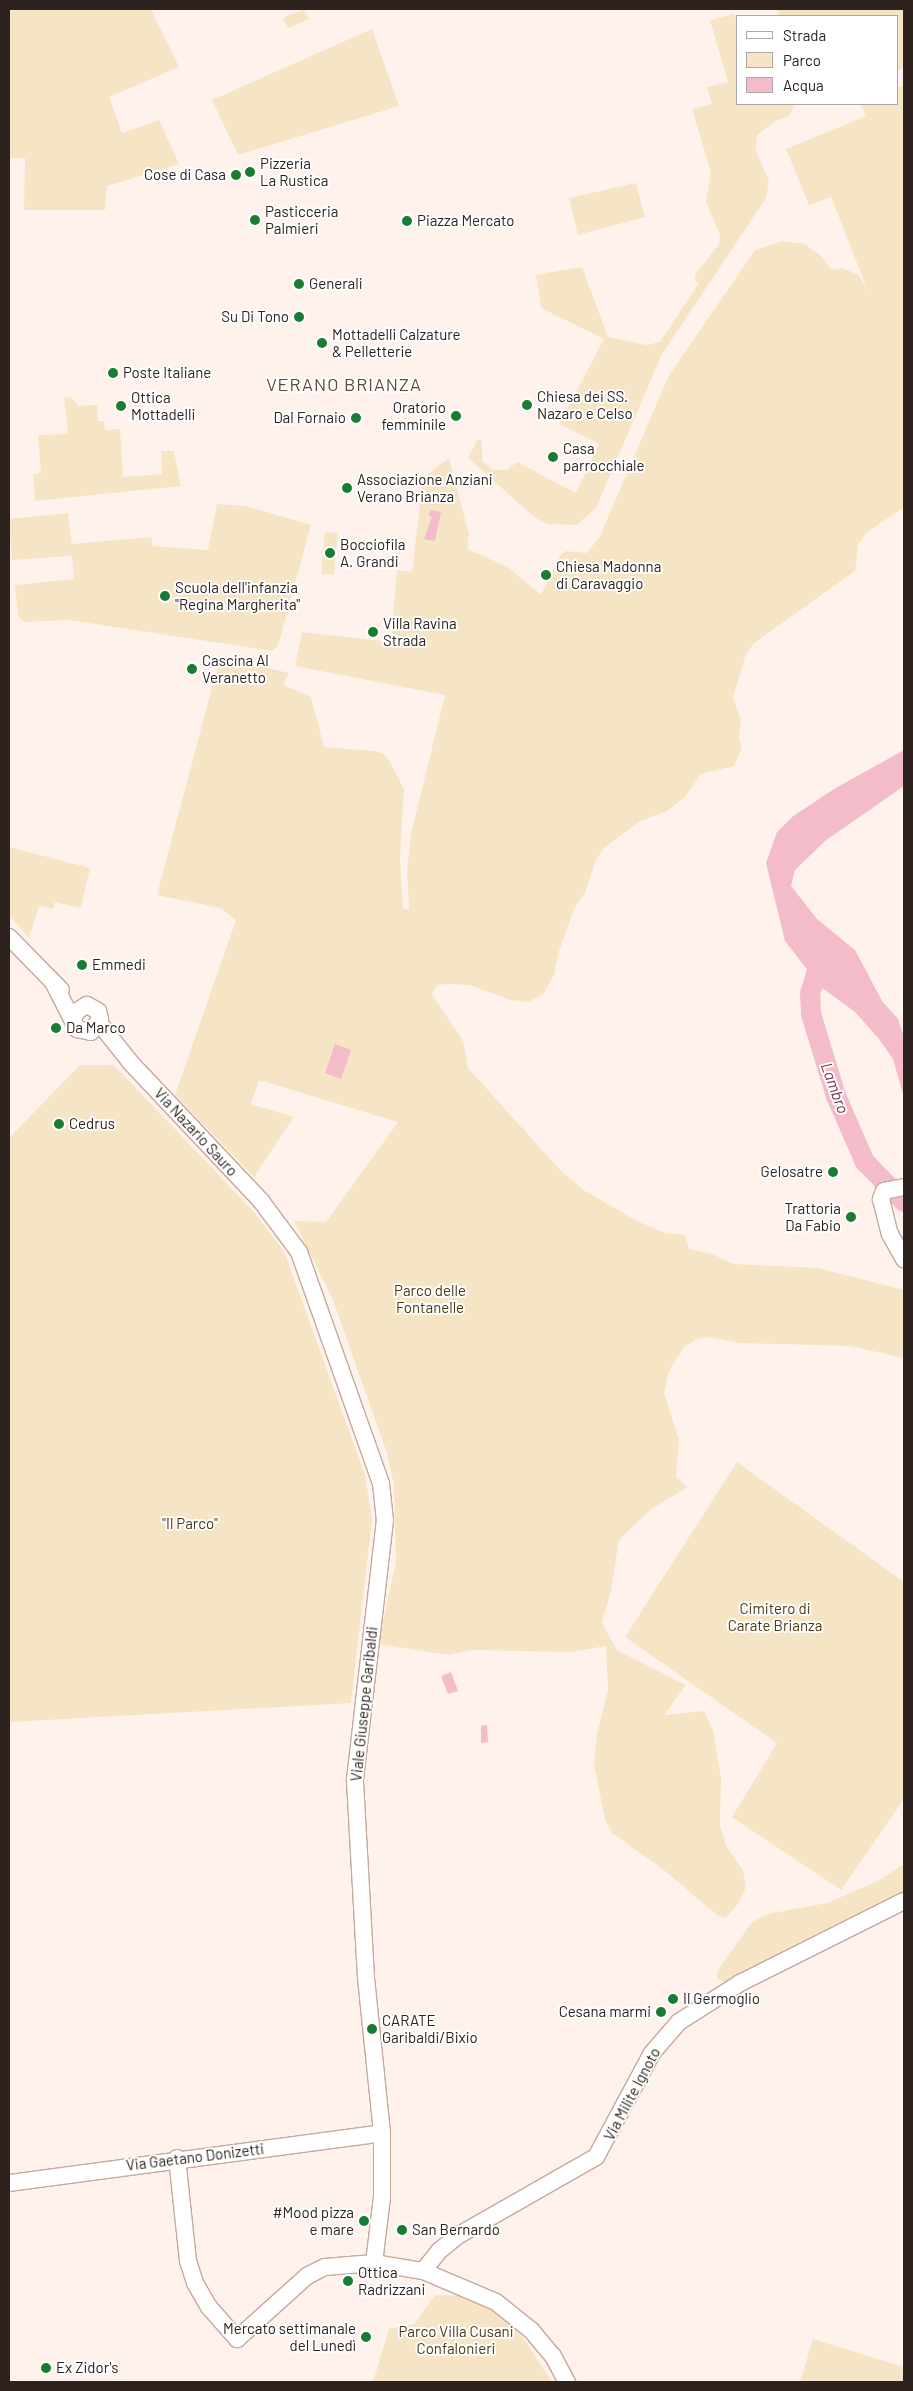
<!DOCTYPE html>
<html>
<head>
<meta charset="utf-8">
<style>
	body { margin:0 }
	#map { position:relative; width:913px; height:2391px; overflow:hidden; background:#fff2ec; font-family:Barlow,sans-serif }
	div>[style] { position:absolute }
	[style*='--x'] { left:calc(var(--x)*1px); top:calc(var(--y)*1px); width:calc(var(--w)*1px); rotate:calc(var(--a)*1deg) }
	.green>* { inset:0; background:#f6e5c4 }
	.water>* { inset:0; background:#f4bbca }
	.river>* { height:20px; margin:-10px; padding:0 10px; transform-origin:10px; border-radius:10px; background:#f4bbca }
	.roads { filter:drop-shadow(1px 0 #c7a89c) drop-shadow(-1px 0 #c7a89c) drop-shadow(0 1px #c7a89c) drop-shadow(0 -1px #c7a89c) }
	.secondary>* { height:16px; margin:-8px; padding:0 8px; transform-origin:8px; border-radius:8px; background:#fff }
	.dots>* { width:14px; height:14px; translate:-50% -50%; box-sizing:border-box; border:2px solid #fff; border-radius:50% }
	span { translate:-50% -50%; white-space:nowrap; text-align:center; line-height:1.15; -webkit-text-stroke:4px #fff; paint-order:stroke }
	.poi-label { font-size:15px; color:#2d221d }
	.left { translate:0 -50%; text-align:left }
	.right { translate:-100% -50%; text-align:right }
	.street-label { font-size:15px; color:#2d221d }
	.park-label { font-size:15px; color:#4a3912 }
	.water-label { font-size:16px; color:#77334a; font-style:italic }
	.quarter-label { font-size:18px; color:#61473d; letter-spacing:1px }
	.frame { position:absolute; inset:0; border:10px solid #2d221d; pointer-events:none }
	.legend { position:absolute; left:736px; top:15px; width:162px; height:90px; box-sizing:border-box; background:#fff; border:1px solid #aba7a5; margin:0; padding:6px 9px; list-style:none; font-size:15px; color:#2d221d }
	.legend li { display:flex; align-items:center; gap:10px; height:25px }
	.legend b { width:25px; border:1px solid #aba7a5 }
</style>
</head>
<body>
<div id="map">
	<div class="green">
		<div style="clip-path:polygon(17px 9px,151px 9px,179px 67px,109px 97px,122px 133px,159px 120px,179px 164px,107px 186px,105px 210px,24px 210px,25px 158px,9px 158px,9px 12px)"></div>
		<div style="clip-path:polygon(304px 9px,309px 19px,288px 28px,283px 18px)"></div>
		<div style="clip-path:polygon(776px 9px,904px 9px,904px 68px,897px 71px,897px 16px,779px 16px)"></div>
		<div style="clip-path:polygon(734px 14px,737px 21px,737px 104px,795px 104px,790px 115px,774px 122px,757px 135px,756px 150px,769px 181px,766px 198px,662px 354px,596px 508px,577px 525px,547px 524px,534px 517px,468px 458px,478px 439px,482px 441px,482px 461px,493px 470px,507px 470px,517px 462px,576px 493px,599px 444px,559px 424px,604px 339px,541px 308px,536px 275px,582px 267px,608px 337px,646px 345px,660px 342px,699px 283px,695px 281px,695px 275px,719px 244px,720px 235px,706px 202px,711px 173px,692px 109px,712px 104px,707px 87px,728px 82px,710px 20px)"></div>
		<div style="clip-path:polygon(372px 29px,399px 106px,238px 155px,212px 100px)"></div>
		<div style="clip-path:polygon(904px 85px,904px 507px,866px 533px,858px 545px,855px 571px,753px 644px,745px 657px,733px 697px,741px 721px,739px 738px,742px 748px,734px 766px,701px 774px,685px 797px,667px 811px,640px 821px,604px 848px,596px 860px,585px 893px,574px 909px,558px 954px,554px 975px,544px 993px,529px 1002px,510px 1000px,470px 985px,449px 984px,437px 985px,432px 994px,463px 1041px,468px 1068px,562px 1172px,585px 1191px,637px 1221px,665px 1233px,685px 1235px,689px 1249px,712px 1254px,734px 1264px,818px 1268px,904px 1290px,904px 1358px,850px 1346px,740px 1343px,708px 1337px,697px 1339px,684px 1347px,669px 1371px,664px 1393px,679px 1440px,676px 1477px,688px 1487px,650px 1510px,619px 1540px,611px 1590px,602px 1623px,617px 1650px,686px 1685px,664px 1715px,704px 1711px,713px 1730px,721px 1778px,720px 1825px,726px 1846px,743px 1870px,746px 1887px,738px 1904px,726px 1918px,717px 1915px,664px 1870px,612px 1833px,605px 1820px,594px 1765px,597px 1734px,608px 1690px,606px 1646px,570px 1652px,471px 1650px,449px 1655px,378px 1644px,396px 1562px,394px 1485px,387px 1453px,333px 1300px,294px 1221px,326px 1222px,398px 1122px,259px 1080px,251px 1104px,294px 1117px,254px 1177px,175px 1095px,236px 920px,220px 908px,157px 895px,219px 661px,226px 658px,289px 673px,283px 685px,311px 697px,324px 747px,374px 751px,384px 754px,390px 762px,404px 789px,400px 859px,403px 909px,409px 909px,407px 871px,411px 834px,445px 695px,295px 666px,302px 632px,391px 642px,397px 570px,412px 572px,423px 477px,449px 458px,469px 534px,467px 549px,508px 567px,541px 595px,559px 557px,565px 551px,587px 553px,600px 536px,668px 377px,755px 250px,783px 241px,804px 244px,819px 254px,833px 270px,842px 268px,859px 275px,868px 291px,831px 197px,809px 205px,786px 149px,866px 116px,861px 104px,897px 104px,897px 88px)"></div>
		<div style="clip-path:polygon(636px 183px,645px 217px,578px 235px,569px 198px)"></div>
		<div style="clip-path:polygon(64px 397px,72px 398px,78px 406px,97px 405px,98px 421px,104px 421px,105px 430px,120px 429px,123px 477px,162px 474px,161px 451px,174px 451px,181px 486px,35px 501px,33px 474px,41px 473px,38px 435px,68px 434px)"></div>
		<div style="clip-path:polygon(217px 504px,246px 506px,311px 525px,278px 646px,272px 651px,69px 620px,24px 622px,18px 616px,15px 585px,74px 579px,72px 556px,12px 560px,9px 519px,68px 513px,72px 544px,152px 537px,152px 546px,208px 550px)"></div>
		<div style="clip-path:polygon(325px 532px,338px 533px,334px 575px,321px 574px)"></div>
		<div style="clip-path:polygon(9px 847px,90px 868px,81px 908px,55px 902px,53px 909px,39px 906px,29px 938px,9px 915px)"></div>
		<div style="clip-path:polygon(80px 1065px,114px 1065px,253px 1211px,284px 1251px,365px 1475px,372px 1519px,351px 1703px,9px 1722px,9px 1138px)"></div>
		<div style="clip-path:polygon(737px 1462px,904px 1582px,904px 1799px,841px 1890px,732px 1817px,777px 1743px,625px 1637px)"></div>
		<div style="clip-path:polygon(904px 1864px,904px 1894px,724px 1982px,717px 1978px,718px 1970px,752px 1922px,768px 1914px,827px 1903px,876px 1882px)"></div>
		<div style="clip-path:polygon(435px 2295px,468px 2296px,493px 2310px,523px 2337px,552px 2382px,373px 2382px,389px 2329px,414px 2324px)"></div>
		<div style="clip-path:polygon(813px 2339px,904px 2367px,904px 2382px,800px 2382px)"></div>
	</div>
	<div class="water">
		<div style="clip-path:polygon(430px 510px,441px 512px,435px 541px,424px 539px,432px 517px,429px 516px)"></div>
		<div style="clip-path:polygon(904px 750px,904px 786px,825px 841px,795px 870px,791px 886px,817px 919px,855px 950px,882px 1001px,898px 1019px,904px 1037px,904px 1097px,893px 1059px,879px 1039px,855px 1012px,821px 987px,785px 941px,766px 863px,777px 832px,792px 817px,834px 789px)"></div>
		<div style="clip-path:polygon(335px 1044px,351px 1050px,341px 1079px,325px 1073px)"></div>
		<div style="clip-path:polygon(451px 1672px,458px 1691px,448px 1694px,441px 1676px)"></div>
		<div style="clip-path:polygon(487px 1725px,488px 1742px,481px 1743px,481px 1726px)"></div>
	</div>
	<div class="river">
		<div style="--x:821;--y:958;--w:37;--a:107"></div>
		<div style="--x:810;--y:993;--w:21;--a:87"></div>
		<div style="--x:811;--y:1014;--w:86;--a:73"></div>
		<div style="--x:836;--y:1096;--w:72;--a:66.3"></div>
		<div style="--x:865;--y:1162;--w:56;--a:45.7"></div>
	</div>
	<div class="roads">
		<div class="secondary">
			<div style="--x:9;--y:937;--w:74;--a:45.5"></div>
			<div style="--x:54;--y:984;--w:51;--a:62.9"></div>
			<div style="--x:77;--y:1029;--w:14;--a:12"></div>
			<div style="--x:91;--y:1032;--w:16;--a:-55"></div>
			<div style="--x:100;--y:1019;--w:8;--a:-104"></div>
			<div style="--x:98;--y:1011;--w:13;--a:-151"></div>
			<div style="--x:87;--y:1005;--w:12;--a:149"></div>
			<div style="--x:77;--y:1011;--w:9;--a:117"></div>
			<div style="--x:100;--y:1024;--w:50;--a:51.5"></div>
			<div style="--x:131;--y:1063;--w:190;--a:46.7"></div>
			<div style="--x:261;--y:1201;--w:64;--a:53.3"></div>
			<div style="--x:299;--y:1252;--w:245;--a:70.5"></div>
			<div style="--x:381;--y:1483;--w:37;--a:84"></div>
			<div style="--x:385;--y:1520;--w:263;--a:96.6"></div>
			<div style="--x:355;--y:1781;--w:197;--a:86.8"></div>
			<div style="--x:366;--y:1978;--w:156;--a:84.1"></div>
			<div style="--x:382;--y:2133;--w:64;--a:90"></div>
			<div style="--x:382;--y:2197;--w:66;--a:96.9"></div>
			<div style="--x:904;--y:1187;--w:20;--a:169"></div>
			<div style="--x:884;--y:1191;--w:9;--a:111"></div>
			<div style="--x:881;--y:1199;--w:36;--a:76"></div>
			<div style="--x:890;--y:1234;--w:29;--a:61"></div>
			<div style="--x:177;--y:2158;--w:104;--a:83.9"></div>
			<div style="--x:188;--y:2261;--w:23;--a:72"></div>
			<div style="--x:195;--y:2283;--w:28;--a:60"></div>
			<div style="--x:209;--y:2307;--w:43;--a:48.8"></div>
			<div style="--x:237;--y:2339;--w:94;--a:-42"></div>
			<div style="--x:307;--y:2276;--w:20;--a:-27"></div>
			<div style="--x:325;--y:2267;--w:49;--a:-4.7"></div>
			<div style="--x:374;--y:2263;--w:50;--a:9.3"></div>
			<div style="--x:423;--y:2271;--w:79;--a:23"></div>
			<div style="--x:496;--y:2302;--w:45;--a:38.7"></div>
			<div style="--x:531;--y:2330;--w:34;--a:50"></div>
			<div style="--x:553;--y:2356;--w:30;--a:62"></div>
			<div style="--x:9;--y:2183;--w:376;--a:-7.6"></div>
			<div style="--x:423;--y:2271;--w:26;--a:-51"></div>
			<div style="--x:439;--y:2251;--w:26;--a:-39"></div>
			<div style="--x:459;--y:2235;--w:158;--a:-29.7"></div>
			<div style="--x:596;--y:2157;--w:118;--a:-61.7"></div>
			<div style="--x:652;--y:2053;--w:41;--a:-48.9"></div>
			<div style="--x:679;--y:2022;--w:72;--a:-32.6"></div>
			<div style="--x:740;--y:1983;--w:183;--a:-26.6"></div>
		</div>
	</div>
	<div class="dots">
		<div style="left:250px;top:172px;background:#187d30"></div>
		<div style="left:236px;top:175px;background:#187d30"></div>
		<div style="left:255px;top:220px;background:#187d30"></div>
		<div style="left:407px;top:221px;background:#187d30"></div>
		<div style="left:299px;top:284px;background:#187d30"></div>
		<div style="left:299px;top:317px;background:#187d30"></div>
		<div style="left:322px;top:343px;background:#187d30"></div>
		<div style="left:113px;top:373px;background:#187d30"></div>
		<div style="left:527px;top:405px;background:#187d30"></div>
		<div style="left:121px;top:406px;background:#187d30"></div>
		<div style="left:456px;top:416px;background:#187d30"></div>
		<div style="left:356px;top:418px;background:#187d30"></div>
		<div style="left:553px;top:457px;background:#187d30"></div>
		<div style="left:347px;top:488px;background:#187d30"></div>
		<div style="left:330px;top:553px;background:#187d30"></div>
		<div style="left:546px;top:575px;background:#187d30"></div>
		<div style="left:165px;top:596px;background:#187d30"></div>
		<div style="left:373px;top:632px;background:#187d30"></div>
		<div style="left:192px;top:669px;background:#187d30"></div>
		<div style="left:82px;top:965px;background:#187d30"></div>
		<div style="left:56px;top:1028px;background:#187d30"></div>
		<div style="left:59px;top:1124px;background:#187d30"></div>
		<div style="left:833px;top:1172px;background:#187d30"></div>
		<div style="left:851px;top:1217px;background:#187d30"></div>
		<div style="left:673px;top:1999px;background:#187d30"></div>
		<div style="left:661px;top:2012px;background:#187d30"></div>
		<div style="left:372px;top:2029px;background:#187d30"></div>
		<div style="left:364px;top:2221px;background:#187d30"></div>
		<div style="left:402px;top:2230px;background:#187d30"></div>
		<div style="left:348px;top:2281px;background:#187d30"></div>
		<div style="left:366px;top:2337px;background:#187d30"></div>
		<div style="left:46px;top:2368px;background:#187d30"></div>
	</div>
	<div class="poi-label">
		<span class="left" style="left:260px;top:172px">Pizzeria<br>La Rustica</span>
		<span class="right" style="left:226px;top:175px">Cose di Casa</span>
		<span class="left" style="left:265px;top:220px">Pasticceria<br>Palmieri</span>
		<span class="left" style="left:417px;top:221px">Piazza Mercato</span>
		<span class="left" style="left:309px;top:284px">Generali</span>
		<span class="right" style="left:289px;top:317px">Su Di Tono</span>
		<span class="left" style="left:332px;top:343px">Mottadelli Calzature<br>&amp; Pelletterie</span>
		<span class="left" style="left:123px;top:373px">Poste Italiane</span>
		<span class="left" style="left:537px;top:405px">Chiesa dei SS.<br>Nazaro e Celso</span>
		<span class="left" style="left:131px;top:406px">Ottica<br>Mottadelli</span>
		<span class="right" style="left:446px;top:416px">Oratorio<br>femminile</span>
		<span class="right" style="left:346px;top:418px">Dal Fornaio</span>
		<span class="left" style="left:563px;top:457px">Casa<br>parrocchiale</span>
		<span class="left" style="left:357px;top:488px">Associazione Anziani<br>Verano Brianza</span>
		<span class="left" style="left:340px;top:553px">Bocciofila<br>A. Grandi</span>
		<span class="left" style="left:556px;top:575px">Chiesa Madonna<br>di Caravaggio</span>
		<span class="left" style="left:175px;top:596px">Scuola dell'infanzia<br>"Regina Margherita"</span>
		<span class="left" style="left:383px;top:632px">Villa Ravina<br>Strada</span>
		<span class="left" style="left:202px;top:669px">Cascina Al<br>Veranetto</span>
		<span class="left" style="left:92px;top:965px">Emmedi</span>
		<span class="left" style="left:66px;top:1028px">Da Marco</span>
		<span class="left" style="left:69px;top:1124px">Cedrus</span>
		<span class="right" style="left:823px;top:1172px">Gelosatre</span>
		<span class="right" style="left:841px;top:1217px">Trattoria<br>Da Fabio</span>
		<span class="left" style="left:683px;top:1999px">Il Germoglio</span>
		<span class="right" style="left:651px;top:2012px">Cesana marmi</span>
		<span class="left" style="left:382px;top:2029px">CARATE<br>Garibaldi/Bixio</span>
		<span class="right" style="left:354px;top:2221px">#Mood pizza<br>e mare</span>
		<span class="left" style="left:412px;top:2230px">San Bernardo</span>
		<span class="left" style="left:358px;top:2281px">Ottica<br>Radrizzani</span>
		<span class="right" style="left:356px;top:2337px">Mercato settimanale<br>del Lunedì</span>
		<span class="left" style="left:56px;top:2368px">Ex Zidor's</span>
	</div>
	<div class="street-label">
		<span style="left:196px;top:1132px;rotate:47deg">Via Nazario Sauro</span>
		<span style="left:364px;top:1704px;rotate:-84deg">Viale Giuseppe Garibaldi</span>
		<span style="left:632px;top:2094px;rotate:-62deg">Via Milite Ignoto</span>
		<span style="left:195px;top:2157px;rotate:-7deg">Via Gaetano Donizetti</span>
	</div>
	<div class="park-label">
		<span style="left:430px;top:1299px">Parco delle<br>Fontanelle</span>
		<span style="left:190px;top:1524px">"Il Parco"</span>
		<span style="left:775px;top:1617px">Cimitero di<br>Carate Brianza</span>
		<span style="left:456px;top:2340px">Parco Villa Cusani<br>Confalonieri</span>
	</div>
	<div class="water-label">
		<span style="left:835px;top:1088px;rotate:70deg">Lambro</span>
	</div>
	<div class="quarter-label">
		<span style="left:344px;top:384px">VERANO BRIANZA</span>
	</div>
	<div class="frame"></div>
	<ul class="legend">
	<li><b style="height:6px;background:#fff"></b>Strada</li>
	<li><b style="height:14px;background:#f6e5c4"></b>Parco</li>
	<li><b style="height:14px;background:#f4bbca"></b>Acqua</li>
	</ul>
</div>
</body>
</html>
